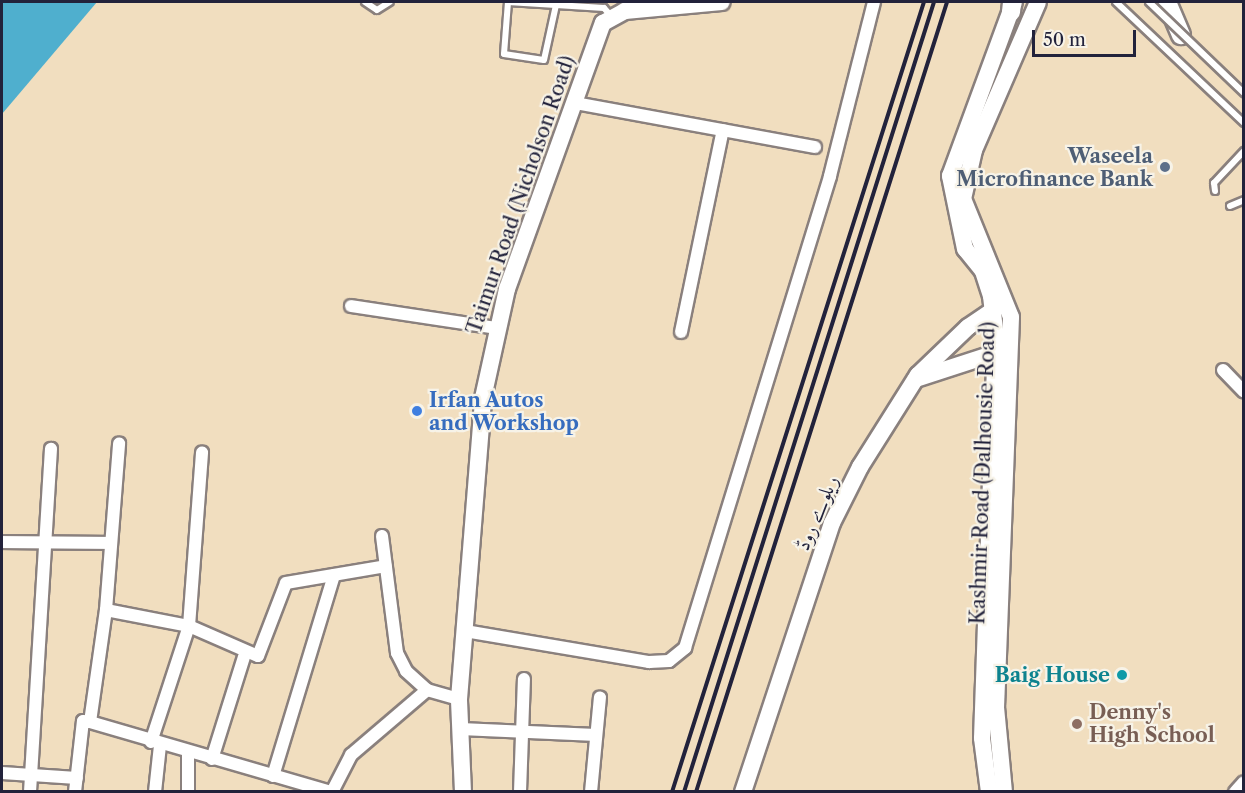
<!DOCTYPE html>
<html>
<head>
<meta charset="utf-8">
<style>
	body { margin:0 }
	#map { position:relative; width:1245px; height:793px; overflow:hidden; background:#f1debf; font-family:"Libre Caslon Text",Amiri,serif }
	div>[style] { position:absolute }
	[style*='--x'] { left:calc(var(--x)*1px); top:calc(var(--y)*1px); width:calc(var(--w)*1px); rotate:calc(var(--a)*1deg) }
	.water>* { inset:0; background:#4fafce }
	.roads { filter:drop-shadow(2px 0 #8a807d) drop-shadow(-2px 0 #8a807d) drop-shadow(0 2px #8a807d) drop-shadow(0 -2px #8a807d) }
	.lane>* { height:6px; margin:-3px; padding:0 3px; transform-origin:3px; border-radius:3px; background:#fff }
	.street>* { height:12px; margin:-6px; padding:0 6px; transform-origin:6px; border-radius:6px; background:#fff }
	.secondary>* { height:16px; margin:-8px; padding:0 8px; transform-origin:8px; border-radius:8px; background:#fff }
	.primary>* { height:18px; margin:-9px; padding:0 9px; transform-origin:9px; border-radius:9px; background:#fff }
	.rail>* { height:4px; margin:-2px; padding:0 2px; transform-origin:2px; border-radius:2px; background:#22223b }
	.bridges { filter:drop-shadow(2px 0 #8a807d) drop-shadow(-2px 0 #8a807d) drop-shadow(0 2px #8a807d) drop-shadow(0 -2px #8a807d) }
	.lane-bridge>* { height:6px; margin:-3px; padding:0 3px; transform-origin:3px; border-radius:3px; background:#fff }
	.dots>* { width:16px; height:16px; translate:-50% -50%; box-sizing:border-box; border:3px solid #f7f3e8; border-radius:50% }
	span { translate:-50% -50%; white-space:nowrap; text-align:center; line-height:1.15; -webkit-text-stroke:4.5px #f7f3e8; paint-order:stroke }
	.service-label { font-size:20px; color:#4e5e75; font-weight:700 }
	.right { translate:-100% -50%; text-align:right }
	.street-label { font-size:20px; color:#22223b }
	.shop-label { font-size:20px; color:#366cbe; font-weight:700 }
	.left { translate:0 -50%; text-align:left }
	.culture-label { font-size:20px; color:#0d838f; font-weight:700 }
	.education-label { font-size:20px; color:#785e54; font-weight:700 }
	.frame { position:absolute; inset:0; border:3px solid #22223b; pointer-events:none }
	.scale { position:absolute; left:1032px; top:30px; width:104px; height:27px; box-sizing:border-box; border:3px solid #22223b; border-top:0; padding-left:8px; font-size:18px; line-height:21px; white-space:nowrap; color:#22223b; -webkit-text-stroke:4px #f7f3e8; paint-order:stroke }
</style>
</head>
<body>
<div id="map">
	<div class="water">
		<div style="clip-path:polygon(2px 2px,97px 2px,2px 114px)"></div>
	</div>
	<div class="roads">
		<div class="lane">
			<div style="--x:365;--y:2;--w:14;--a:34"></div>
			<div style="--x:377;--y:10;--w:15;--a:-32"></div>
			<div style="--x:508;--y:2;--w:52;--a:94.4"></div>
			<div style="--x:504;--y:54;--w:40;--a:8.5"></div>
			<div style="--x:544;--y:60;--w:56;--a:-77.7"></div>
			<div style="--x:508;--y:2;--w:96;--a:3.6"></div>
			<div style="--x:604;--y:8;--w:11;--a:49"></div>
			<div style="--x:1215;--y:191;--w:8;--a:-97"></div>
			<div style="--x:1214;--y:183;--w:44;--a:-46.8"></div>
			<div style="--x:1230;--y:206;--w:15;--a:-23"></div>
		</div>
		<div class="street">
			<div style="--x:575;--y:103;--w:244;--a:10.4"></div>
			<div style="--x:351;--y:306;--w:147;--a:8.6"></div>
			<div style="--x:681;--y:332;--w:206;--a:-78.3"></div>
			<div style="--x:1223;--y:370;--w:30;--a:46"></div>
			<div style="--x:382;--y:536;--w:118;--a:82.7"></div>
			<div style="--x:397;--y:653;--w:20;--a:63"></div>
			<div style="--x:406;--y:671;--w:28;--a:42"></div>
			<div style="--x:427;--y:690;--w:33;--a:16"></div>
			<div style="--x:2;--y:542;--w:109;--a:0.5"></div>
			<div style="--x:106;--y:610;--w:85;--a:10.9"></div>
			<div style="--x:189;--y:626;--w:75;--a:23.5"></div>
			<div style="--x:258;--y:656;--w:78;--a:-69"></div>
			<div style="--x:286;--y:583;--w:101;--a:-9.6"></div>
			<div style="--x:465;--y:631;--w:187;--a:9.6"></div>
			<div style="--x:649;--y:662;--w:20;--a:-3"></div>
			<div style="--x:669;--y:661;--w:21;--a:-39"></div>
			<div style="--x:685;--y:648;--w:494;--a:-72.9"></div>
			<div style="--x:830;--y:176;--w:179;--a:-75.8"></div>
			<div style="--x:90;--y:722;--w:251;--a:16.2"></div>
			<div style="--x:461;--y:729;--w:135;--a:2.5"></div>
			<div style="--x:151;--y:742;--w:122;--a:-71.9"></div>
			<div style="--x:189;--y:626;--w:174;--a:-85.7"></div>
			<div style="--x:212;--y:759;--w:107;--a:-72.6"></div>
			<div style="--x:2;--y:773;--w:75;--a:3.8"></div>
			<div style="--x:273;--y:776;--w:210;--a:-73.1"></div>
			<div style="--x:30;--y:792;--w:344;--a:-86.5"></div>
			<div style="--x:75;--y:792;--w:71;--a:-83.6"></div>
			<div style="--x:83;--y:721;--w:7;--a:8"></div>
			<div style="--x:90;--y:722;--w:113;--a:-81.9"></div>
			<div style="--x:106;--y:610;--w:167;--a:-85.5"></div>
			<div style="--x:155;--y:792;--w:47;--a:-83.9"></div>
			<div style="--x:188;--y:792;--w:39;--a:-90"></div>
			<div style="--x:332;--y:792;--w:42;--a:-62.8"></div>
			<div style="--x:351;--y:755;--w:100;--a:-40.5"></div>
			<div style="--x:520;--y:792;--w:113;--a:-88"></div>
			<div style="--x:591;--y:792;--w:95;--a:-84.6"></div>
			<div style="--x:1235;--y:792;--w:13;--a:-48"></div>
		</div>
		<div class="secondary">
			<div style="--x:916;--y:379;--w:94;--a:-18"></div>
			<div style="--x:463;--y:792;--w:93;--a:-92.5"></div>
			<div style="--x:459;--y:699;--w:302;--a:-85.4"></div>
			<div style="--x:483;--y:398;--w:112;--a:-77.6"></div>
			<div style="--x:507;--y:289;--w:283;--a:-70.2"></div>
			<div style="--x:603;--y:23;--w:25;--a:-29"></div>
			<div style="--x:625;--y:11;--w:97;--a:-5.3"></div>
			<div style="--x:743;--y:792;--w:283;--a:-71.7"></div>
			<div style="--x:832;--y:523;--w:63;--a:-63.4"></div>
			<div style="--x:860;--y:467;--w:109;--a:-57.8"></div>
			<div style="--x:918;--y:375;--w:69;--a:-43.8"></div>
			<div style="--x:968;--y:327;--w:41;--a:-34.1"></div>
			<div style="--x:989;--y:792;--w:54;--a:-97.4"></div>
			<div style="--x:982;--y:738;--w:400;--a:-88"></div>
			<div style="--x:996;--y:338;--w:42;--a:-96.8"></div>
			<div style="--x:991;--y:296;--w:26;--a:-108"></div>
			<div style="--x:983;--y:271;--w:28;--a:-129"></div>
			<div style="--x:965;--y:249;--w:75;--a:-101.6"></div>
			<div style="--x:950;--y:176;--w:185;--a:-69.8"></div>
			<div style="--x:1004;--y:792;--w:84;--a:-95.4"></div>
			<div style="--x:996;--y:708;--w:391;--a:-87.8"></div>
			<div style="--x:1011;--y:317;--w:127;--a:-112.1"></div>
			<div style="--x:963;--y:199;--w:50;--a:-77.3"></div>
			<div style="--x:974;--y:150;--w:161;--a:-66.6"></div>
		</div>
		<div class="primary">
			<div style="--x:1167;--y:2;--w:36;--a:67"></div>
			<div style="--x:1011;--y:12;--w:10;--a:-84"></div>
		</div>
	</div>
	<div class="rail">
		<div style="--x:672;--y:792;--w:829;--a:-72.31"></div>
		<div style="--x:684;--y:792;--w:829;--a:-72.44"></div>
		<div style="--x:696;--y:792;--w:829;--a:-72.37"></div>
	</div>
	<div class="bridges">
		<div class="lane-bridge">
			<div style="--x:1116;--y:2;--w:176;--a:43.4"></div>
			<div style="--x:1149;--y:2;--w:132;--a:43.8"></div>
		</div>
	</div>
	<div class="dots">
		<div style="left:1165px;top:167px;background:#5c6f8a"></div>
		<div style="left:417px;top:411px;background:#3f7fe0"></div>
		<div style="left:1122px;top:675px;background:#0f9aa8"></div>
		<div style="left:1077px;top:724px;background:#8d6e63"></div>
	</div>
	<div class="service-label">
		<span class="right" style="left:1153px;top:168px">Waseela<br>Microfinance Bank</span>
	</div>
	<div class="street-label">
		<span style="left:521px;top:195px;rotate:-71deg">Taimur Road (Nicholson Road)</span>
		<span style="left:983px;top:473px;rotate:-88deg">Kashmir Road (Dalhousie Road)</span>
		<span style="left:817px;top:513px;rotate:-67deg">ریلوے روڈ</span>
	</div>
	<div class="shop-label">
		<span class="left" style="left:429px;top:412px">Irfan Autos<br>and Workshop</span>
	</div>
	<div class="culture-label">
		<span class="right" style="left:1110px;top:675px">Baig House</span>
	</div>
	<div class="education-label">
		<span class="left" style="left:1089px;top:724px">Denny's<br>High School</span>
	</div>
	<div class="frame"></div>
	<div class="scale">50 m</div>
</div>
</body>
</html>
